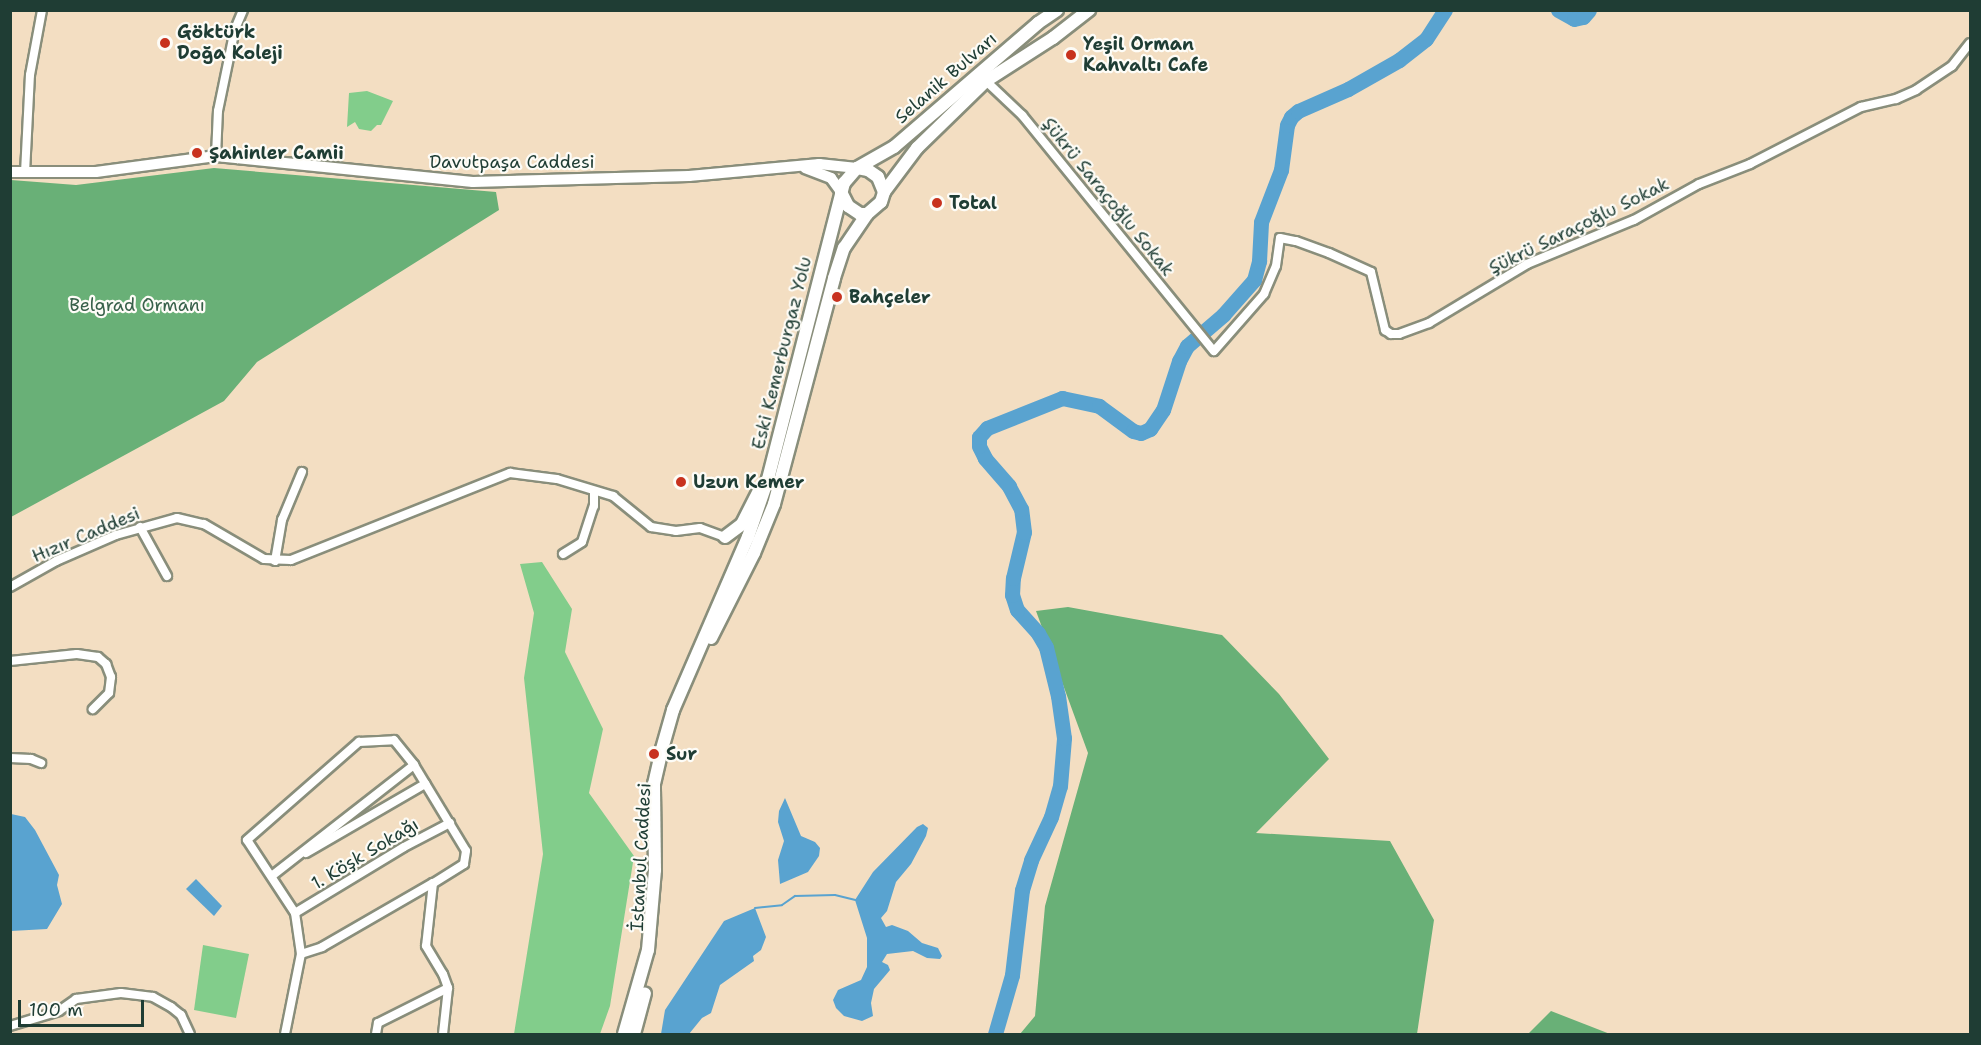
<!DOCTYPE html>
<html>
<head>
<meta charset="utf-8">
<style>
	body { margin:0 }
	#map { position:relative; width:1981px; height:1045px; overflow:hidden; background:#f3dec2; font-family:"Shantell Sans",sans-serif }
	div>[style] { position:absolute }
	[style*='--x'] { left:calc(var(--x)*1px); top:calc(var(--y)*1px); width:calc(var(--w)*1px); rotate:calc(var(--a)*1deg) }
	.green>* { inset:0; background:#82cd8b }
	.forest>* { inset:0; background:#69b077 }
	.water>* { inset:0; background:#59a3d0 }
	.stream>* { height:2px; margin:-1px; padding:0 1px; transform-origin:1px; border-radius:1px; background:#59a3d0 }
	.river>* { height:15px; margin:-7.5px; padding:0 7.5px; transform-origin:7.5px; border-radius:7.5px; background:#59a3d0 }
	.roads { filter:drop-shadow(2px 0 #898e7b) drop-shadow(-2px 0 #898e7b) drop-shadow(0 2px #898e7b) drop-shadow(0 -2px #898e7b) }
	.street>* { height:8px; margin:-4px; padding:0 4px; transform-origin:4px; border-radius:4px; background:#fff }
	.secondary>* { height:10px; margin:-5px; padding:0 5px; transform-origin:5px; border-radius:5px; background:#fff }
	.primary>* { height:12px; margin:-6px; padding:0 6px; transform-origin:6px; border-radius:6px; background:#fff }
	.dots>* { width:16px; height:16px; translate:-50% -50%; box-sizing:border-box; border:3px solid #fdfcf7; border-radius:50% }
	span { translate:-50% -50%; white-space:nowrap; text-align:center; line-height:1.15; -webkit-text-stroke:4.5px #fdfcf7; paint-order:stroke }
	.poi-label { font-size:18px; color:#1f3d34; font-weight:700 }
	.left { translate:0 -50%; text-align:left }
	.street-label { font-size:18px; color:#1f3d34 }
	.park-label { font-size:18px; color:#38614a }
	.frame { position:absolute; inset:0; border:12px solid #1f3d34; pointer-events:none }
	.scale { position:absolute; left:18px; top:1000px; width:126px; height:27px; box-sizing:border-box; border:3px solid #1f3d34; border-top:0; padding-left:8px; font-size:18px; line-height:21px; white-space:nowrap; color:#1f3d34; -webkit-text-stroke:4px #fdfcf7; paint-order:stroke }
</style>
</head>
<body>
<div id="map">
	<div class="green">
		<div style="clip-path:polygon(367px 91px,393px 101px,381px 125px,377px 125px,371px 131px,359px 129px,355px 122px,347px 127px,349px 93px)"></div>
		<div style="clip-path:polygon(542px 562px,572px 609px,565px 652px,603px 729px,589px 793px,634px 856px,610px 1006px,600px 1034px,514px 1034px,543px 854px,524px 678px,534px 613px,520px 564px)"></div>
		<div style="clip-path:polygon(203px 945px,249px 954px,236px 1018px,194px 1010px)"></div>
	</div>
	<div class="forest">
		<div style="clip-path:polygon(214px 168px,496px 192px,499px 210px,257px 362px,224px 401px,11px 517px,11px 180px,76px 185px)"></div>
		<div style="clip-path:polygon(1068px 607px,1222px 635px,1279px 694px,1329px 759px,1256px 833px,1390px 841px,1434px 920px,1417px 1034px,1020px 1034px,1035px 1016px,1045px 906px,1088px 753px,1036px 611px)"></div>
		<div style="clip-path:polygon(1551px 1011px,1610px 1034px,1528px 1034px)"></div>
	</div>
	<div class="water">
		<div style="clip-path:polygon(785px 798px,801px 836px,815px 842px,820px 848px,819px 856px,808px 872px,780px 884px,778px 860px,784px 841px,778px 822px,779px 811px)"></div>
		<div style="clip-path:polygon(11px 814px,25px 817px,35px 830px,59px 875px,57px 885px,62px 904px,47px 929px,11px 931px)"></div>
		<div style="clip-path:polygon(923px 824px,928px 828px,926px 836px,911px 864px,896px 882px,887px 911px,881px 918px,886px 927px,892px 925px,908px 931px,922px 943px,938px 948px,942px 956px,940px 959px,927px 958px,913px 951px,887px 954px,882px 962px,888px 965px,890px 970px,874px 989px,871px 1003px,873px 1016px,862px 1021px,844px 1016px,836px 1008px,833px 1000px,838px 990px,861px 980px,867px 967px,867px 938px,855px 900px,873px 872px,917px 827px)"></div>
		<div style="clip-path:polygon(196px 879px,222px 906px,214px 916px,186px 889px)"></div>
		<div style="clip-path:polygon(755px 908px,766px 937px,761px 950px,753px 956px,754px 961px,720px 985px,711px 1013px,702px 1018px,689px 1034px,661px 1034px,665px 1010px,724px 921px)"></div>
	</div>
	<div class="stream">
		<div style="--x:755;--y:908;--w:27;--a:-6"></div>
		<div style="--x:782;--y:905;--w:16;--a:-35"></div>
		<div style="--x:795;--y:896;--w:40;--a:-1.4"></div>
		<div style="--x:835;--y:895;--w:21;--a:14"></div>
	</div>
	<div class="river">
		<div style="--x:1558;--y:10;--w:18;--a:29"></div>
		<div style="--x:1574;--y:19;--w:9;--a:-13"></div>
		<div style="--x:1583;--y:17;--w:9;--a:-49"></div>
		<div style="--x:995;--y:1034;--w:61;--a:-73.9"></div>
		<div style="--x:1012;--y:975;--w:86;--a:-83.3"></div>
		<div style="--x:1022;--y:890;--w:31;--a:-73"></div>
		<div style="--x:1031;--y:860;--w:47;--a:-65.1"></div>
		<div style="--x:1051;--y:817;--w:32;--a:-74"></div>
		<div style="--x:1060;--y:786;--w:48;--a:-85.2"></div>
		<div style="--x:1064;--y:738;--w:42;--a:-98.1"></div>
		<div style="--x:1058;--y:696;--w:50;--a:-103.8"></div>
		<div style="--x:1046;--y:647;--w:16;--a:-120"></div>
		<div style="--x:1038;--y:633;--w:31;--a:-132"></div>
		<div style="--x:1017;--y:610;--w:16;--a:-108"></div>
		<div style="--x:1012;--y:595;--w:17;--a:-87"></div>
		<div style="--x:1013;--y:578;--w:47;--a:-76.6"></div>
		<div style="--x:1024;--y:532;--w:23;--a:-97"></div>
		<div style="--x:1021;--y:509;--w:26;--a:-118"></div>
		<div style="--x:1009;--y:486;--w:37;--a:-131"></div>
		<div style="--x:985;--y:458;--w:13;--a:-117"></div>
		<div style="--x:979;--y:446;--w:9;--a:-90"></div>
		<div style="--x:979;--y:437;--w:12;--a:-48"></div>
		<div style="--x:987;--y:428;--w:81;--a:-21.8"></div>
		<div style="--x:1062;--y:398;--w:38;--a:12"></div>
		<div style="--x:1099;--y:406;--w:42;--a:36.3"></div>
		<div style="--x:1133;--y:431;--w:8;--a:14"></div>
		<div style="--x:1141;--y:433;--w:10;--a:-24"></div>
		<div style="--x:1150;--y:429;--w:23;--a:-56"></div>
		<div style="--x:1163;--y:410;--w:52;--a:-71.9"></div>
		<div style="--x:1179;--y:361;--w:17;--a:-62"></div>
		<div style="--x:1187;--y:346;--w:48;--a:-40.7"></div>
		<div style="--x:1223;--y:315;--w:47;--a:-48.5"></div>
		<div style="--x:1254;--y:280;--w:20;--a:-75"></div>
		<div style="--x:1259;--y:261;--w:39;--a:-87"></div>
		<div style="--x:1261;--y:222;--w:56;--a:-69"></div>
		<div style="--x:1281;--y:170;--w:45;--a:-82.4"></div>
		<div style="--x:1287;--y:125;--w:9;--a:-63"></div>
		<div style="--x:1291;--y:117;--w:9;--a:-41"></div>
		<div style="--x:1298;--y:111;--w:55;--a:-23.7"></div>
		<div style="--x:1348;--y:89;--w:59;--a:-29.6"></div>
		<div style="--x:1399;--y:60;--w:34;--a:-38"></div>
		<div style="--x:1426;--y:39;--w:35;--a:-57"></div>
	</div>
	<div class="roads">
		<div class="street">
			<div style="--x:986;--y:81;--w:50;--a:43.4"></div>
			<div style="--x:1022;--y:115;--w:304;--a:50.9"></div>
			<div style="--x:1214;--y:351;--w:76;--a:-48.7"></div>
			<div style="--x:1264;--y:294;--w:30;--a:-67"></div>
			<div style="--x:1276;--y:266;--w:28;--a:-82"></div>
			<div style="--x:1280;--y:238;--w:16;--a:11"></div>
			<div style="--x:1296;--y:241;--w:35;--a:20"></div>
			<div style="--x:1329;--y:253;--w:46;--a:24.3"></div>
			<div style="--x:1371;--y:272;--w:60;--a:76.4"></div>
			<div style="--x:1385;--y:330;--w:7;--a:34"></div>
			<div style="--x:1391;--y:334;--w:8;--a:0"></div>
			<div style="--x:1399;--y:334;--w:32;--a:-20"></div>
			<div style="--x:1429;--y:323;--w:114;--a:-31"></div>
			<div style="--x:1527;--y:264;--w:116;--a:-22.4"></div>
			<div style="--x:1634;--y:220;--w:74;--a:-29"></div>
			<div style="--x:1699;--y:184;--w:55;--a:-21.4"></div>
			<div style="--x:1750;--y:164;--w:125;--a:-27.2"></div>
			<div style="--x:1861;--y:107;--w:36;--a:-13"></div>
			<div style="--x:1896;--y:99;--w:22;--a:-24"></div>
			<div style="--x:1916;--y:90;--w:43;--a:-33.7"></div>
			<div style="--x:1952;--y:66;--w:29;--a:-52"></div>
			<div style="--x:216;--y:156;--w:45;--a:-87.5"></div>
			<div style="--x:218;--y:111;--w:84;--a:-78.3"></div>
			<div style="--x:235;--y:29;--w:21;--a:-67"></div>
			<div style="--x:25;--y:173;--w:98;--a:-87.1"></div>
			<div style="--x:30;--y:75;--w:66;--a:-79.5"></div>
			<div style="--x:140;--y:527;--w:56;--a:61.1"></div>
			<div style="--x:563;--y:554;--w:22;--a:-32"></div>
			<div style="--x:582;--y:542;--w:38;--a:-72"></div>
			<div style="--x:594;--y:506;--w:15;--a:-90"></div>
			<div style="--x:275;--y:561;--w:42;--a:-80.3"></div>
			<div style="--x:282;--y:520;--w:52;--a:-67.4"></div>
			<div style="--x:10;--y:587;--w:53;--a:-29.5"></div>
			<div style="--x:56;--y:561;--w:65;--a:-23.4"></div>
			<div style="--x:116;--y:535;--w:63;--a:-15.6"></div>
			<div style="--x:177;--y:518;--w:28;--a:13"></div>
			<div style="--x:204;--y:524;--w:69;--a:30.3"></div>
			<div style="--x:264;--y:559;--w:27;--a:2"></div>
			<div style="--x:291;--y:560;--w:236;--a:-21.7"></div>
			<div style="--x:510;--y:473;--w:47;--a:7.3"></div>
			<div style="--x:557;--y:479;--w:59;--a:16.9"></div>
			<div style="--x:613;--y:496;--w:49;--a:39.2"></div>
			<div style="--x:651;--y:527;--w:25;--a:9"></div>
			<div style="--x:676;--y:531;--w:24;--a:-7"></div>
			<div style="--x:700;--y:528;--w:27;--a:20"></div>
			<div style="--x:10;--y:661;--w:67;--a:-6"></div>
			<div style="--x:77;--y:654;--w:21;--a:8"></div>
			<div style="--x:98;--y:657;--w:11;--a:41"></div>
			<div style="--x:106;--y:664;--w:14;--a:69"></div>
			<div style="--x:111;--y:677;--w:16;--a:97"></div>
			<div style="--x:109;--y:693;--w:23;--a:135"></div>
			<div style="--x:10;--y:758;--w:21;--a:3"></div>
			<div style="--x:31;--y:759;--w:11;--a:22"></div>
			<div style="--x:306;--y:853;--w:138;--a:-30.1"></div>
			<div style="--x:273;--y:875;--w:179;--a:-38"></div>
			<div style="--x:295;--y:913;--w:127;--a:-31.2"></div>
			<div style="--x:404;--y:847;--w:52;--a:-27.6"></div>
			<div style="--x:301;--y:954;--w:22;--a:-18"></div>
			<div style="--x:322;--y:947;--w:128;--a:-30"></div>
			<div style="--x:10;--y:1026;--w:51;--a:-17"></div>
			<div style="--x:59;--y:1011;--w:21;--a:-35"></div>
			<div style="--x:76;--y:999;--w:45;--a:-7.6"></div>
			<div style="--x:121;--y:993;--w:32;--a:7"></div>
			<div style="--x:153;--y:997;--w:21;--a:29"></div>
			<div style="--x:171;--y:1007;--w:13;--a:39"></div>
			<div style="--x:181;--y:1015;--w:21;--a:65"></div>
			<div style="--x:285;--y:1034;--w:82;--a:-78.7"></div>
			<div style="--x:301;--y:954;--w:41;--a:-98.3"></div>
			<div style="--x:295;--y:913;--w:87;--a:-123.3"></div>
			<div style="--x:247;--y:840;--w:149;--a:-41.2"></div>
			<div style="--x:359;--y:742;--w:35;--a:-3"></div>
			<div style="--x:394;--y:740;--w:32;--a:51"></div>
			<div style="--x:414;--y:765;--w:100;--a:58.8"></div>
			<div style="--x:466;--y:851;--w:13;--a:99"></div>
			<div style="--x:464;--y:864;--w:36;--a:148"></div>
			<div style="--x:433;--y:883;--w:63;--a:96.3"></div>
			<div style="--x:426;--y:946;--w:33;--a:59"></div>
			<div style="--x:443;--y:974;--w:15;--a:70"></div>
			<div style="--x:448;--y:988;--w:46;--a:96.2"></div>
			<div style="--x:376;--y:1034;--w:11;--a:-80"></div>
			<div style="--x:378;--y:1023;--w:78;--a:-26.6"></div>
		</div>
		<div class="secondary">
			<div style="--x:805;--y:168;--w:28;--a:21"></div>
			<div style="--x:831;--y:178;--w:17;--a:54"></div>
			<div style="--x:10;--y:172;--w:86;--a:0"></div>
			<div style="--x:96;--y:172;--w:121;--a:-7.6"></div>
			<div style="--x:216;--y:156;--w:258;--a:5.8"></div>
			<div style="--x:473;--y:182;--w:216;--a:-1.6"></div>
			<div style="--x:689;--y:176;--w:131;--a:-5.3"></div>
			<div style="--x:819;--y:164;--w:38;--a:6"></div>
		</div>
		<div class="primary">
			<div style="--x:841;--y:192;--w:16;--a:63"></div>
			<div style="--x:848;--y:206;--w:14;--a:34"></div>
			<div style="--x:860;--y:214;--w:7;--a:0"></div>
			<div style="--x:867;--y:214;--w:18;--a:-41"></div>
			<div style="--x:881;--y:202;--w:10;--a:-73"></div>
			<div style="--x:884;--y:192;--w:16;--a:-112"></div>
			<div style="--x:878;--y:177;--w:12;--a:-145"></div>
			<div style="--x:868;--y:170;--w:11;--a:-170"></div>
			<div style="--x:884;--y:192;--w:55;--a:-53.1"></div>
			<div style="--x:917;--y:148;--w:96;--a:-44.2"></div>
			<div style="--x:986;--y:81;--w:80;--a:-32.7"></div>
			<div style="--x:1053;--y:38;--w:46;--a:-37.9"></div>
			<div style="--x:725;--y:537;--w:21;--a:-37"></div>
			<div style="--x:742;--y:524;--w:35;--a:-63"></div>
			<div style="--x:711;--y:638;--w:95;--a:-63.2"></div>
			<div style="--x:754;--y:553;--w:53;--a:-67.8"></div>
			<div style="--x:774;--y:504;--w:234;--a:-75.1"></div>
			<div style="--x:834;--y:278;--w:32;--a:-72"></div>
			<div style="--x:844;--y:248;--w:41;--a:-55.9"></div>
			<div style="--x:624;--y:1034;--w:87;--a:-74.1"></div>
			<div style="--x:648;--y:950;--w:80;--a:-85"></div>
			<div style="--x:655;--y:870;--w:86;--a:-90.7"></div>
			<div style="--x:654;--y:784;--w:36;--a:-77"></div>
			<div style="--x:662;--y:749;--w:41;--a:-74.2"></div>
			<div style="--x:673;--y:710;--w:189;--a:-66.6"></div>
			<div style="--x:748;--y:537;--w:61;--a:-71"></div>
			<div style="--x:768;--y:479;--w:306;--a:-75.6"></div>
			<div style="--x:844;--y:183;--w:20;--a:-49"></div>
			<div style="--x:857;--y:168;--w:43;--a:-29.6"></div>
			<div style="--x:894;--y:147;--w:190;--a:-40.7"></div>
			<div style="--x:1038;--y:23;--w:23;--a:-34"></div>
			<div style="--x:634;--y:1034;--w:42;--a:-75"></div>
		</div>
	</div>
	<div class="dots">
		<div style="left:165px;top:43px;background:#c8321e"></div>
		<div style="left:1071px;top:55px;background:#c8321e"></div>
		<div style="left:197px;top:153px;background:#c8321e"></div>
		<div style="left:937px;top:203px;background:#c8321e"></div>
		<div style="left:837px;top:297px;background:#c8321e"></div>
		<div style="left:681px;top:482px;background:#c8321e"></div>
		<div style="left:654px;top:754px;background:#c8321e"></div>
	</div>
	<div class="poi-label">
		<span class="left" style="left:177px;top:43px">Göktürk<br>Doğa Koleji</span>
		<span class="left" style="left:1083px;top:55px">Yeşil Orman<br>Kahvaltı Cafe</span>
		<span class="left" style="left:209px;top:153px">Şahinler Camii</span>
		<span class="left" style="left:949px;top:203px">Total</span>
		<span class="left" style="left:849px;top:297px">Bahçeler</span>
		<span class="left" style="left:693px;top:482px">Uzun Kemer</span>
		<span class="left" style="left:666px;top:754px">Sur</span>
	</div>
	<div class="street-label">
		<span style="left:946px;top:78px;rotate:-41deg">Selanik Bulvarı</span>
		<span style="left:512px;top:162px">Davutpaşa Caddesi</span>
		<span style="left:1108px;top:197px;rotate:51deg">Şükrü Saraçoğlu Sokak</span>
		<span style="left:1579px;top:226px;rotate:-26deg">Şükrü Saraçoğlu Sokak</span>
		<span style="left:782px;top:353px;rotate:-76deg">Eski Kemerburgaz Yolu</span>
		<span style="left:86px;top:535px;rotate:-23deg">Hızır Caddesi</span>
		<span style="left:365px;top:854px;rotate:-31deg">1. Köşk Sokağı</span>
		<span style="left:641px;top:857px;rotate:-87deg">İstanbul Caddesi</span>
	</div>
	<div class="park-label">
		<span style="left:137px;top:305px">Belgrad Ormanı</span>
	</div>
	<div class="frame"></div>
	<div class="scale">100 m</div>
</div>
</body>
</html>
